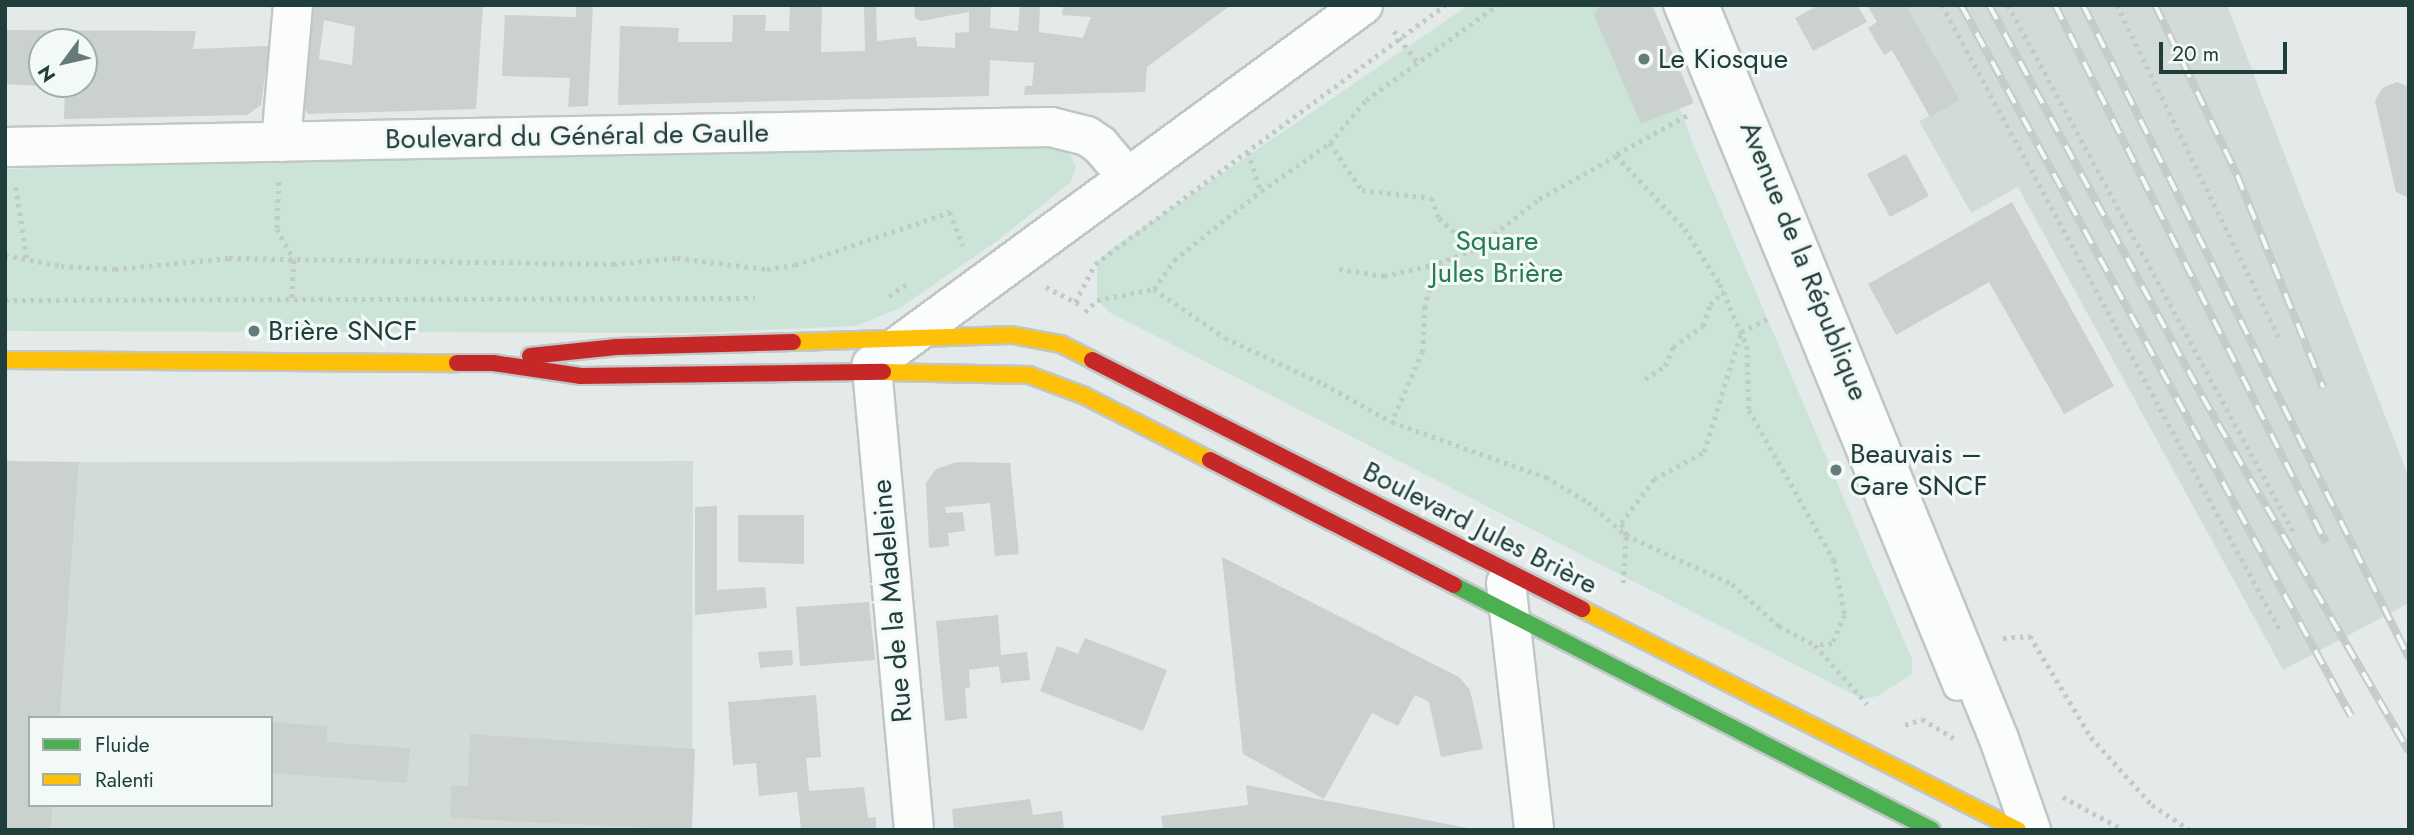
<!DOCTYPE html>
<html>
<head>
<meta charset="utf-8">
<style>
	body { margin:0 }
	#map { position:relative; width:2414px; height:835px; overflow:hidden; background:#e4eae9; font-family:Jost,sans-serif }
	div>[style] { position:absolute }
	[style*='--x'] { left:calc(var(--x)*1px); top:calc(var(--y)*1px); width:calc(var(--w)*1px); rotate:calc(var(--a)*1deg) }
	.built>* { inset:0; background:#d1dcd9 }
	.green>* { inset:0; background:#cce4d8 }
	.building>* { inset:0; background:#cbd1cf }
	.path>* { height:4.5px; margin-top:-2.25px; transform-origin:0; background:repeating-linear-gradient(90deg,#c1cac9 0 3.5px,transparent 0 8.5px) }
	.roads { filter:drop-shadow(2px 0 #c1c7c6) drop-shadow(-2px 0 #c1c7c6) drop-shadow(0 2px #c1c7c6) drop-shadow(0 -2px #c1c7c6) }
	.lane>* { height:26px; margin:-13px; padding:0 13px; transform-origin:13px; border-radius:13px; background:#fbfcfc }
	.street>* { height:38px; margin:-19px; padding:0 19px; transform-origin:19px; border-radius:19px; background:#fbfcfc }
	.fast>* { height:16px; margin:-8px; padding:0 8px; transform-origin:8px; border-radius:8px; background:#4caf50 }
	.slow>* { height:16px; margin:-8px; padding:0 8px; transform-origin:8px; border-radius:8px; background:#ffc107 }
	.jam>* { height:16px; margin:-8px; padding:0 8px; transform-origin:8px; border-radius:8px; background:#c62828 }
	.rail>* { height:8px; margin-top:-4px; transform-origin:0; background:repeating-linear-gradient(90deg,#f2f9f7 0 16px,#c6cbca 0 32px); box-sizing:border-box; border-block:2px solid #c6cbca }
	.dots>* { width:19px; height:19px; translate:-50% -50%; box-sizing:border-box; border:4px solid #f2f9f7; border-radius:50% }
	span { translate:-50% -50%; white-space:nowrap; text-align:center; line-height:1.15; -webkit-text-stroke:6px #f2f9f7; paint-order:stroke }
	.poi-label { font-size:28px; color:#203f3c }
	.left { translate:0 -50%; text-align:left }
	.street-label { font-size:28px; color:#203f3c }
	.park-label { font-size:28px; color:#277a54 }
	.frame { position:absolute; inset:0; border:7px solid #203f3c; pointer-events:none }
	.legend { position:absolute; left:28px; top:716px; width:245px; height:91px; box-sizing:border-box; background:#f2f9f7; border:2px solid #9eafac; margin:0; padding:9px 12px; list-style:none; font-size:21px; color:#203f3c }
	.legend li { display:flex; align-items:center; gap:14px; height:35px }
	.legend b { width:35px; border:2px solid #9eafac }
	.north { position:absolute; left:28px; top:28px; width:70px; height:70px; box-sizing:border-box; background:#f2f9f7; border:2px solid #9eafac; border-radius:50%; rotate:237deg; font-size:19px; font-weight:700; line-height:28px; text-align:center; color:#203f3c }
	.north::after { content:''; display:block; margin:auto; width:24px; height:32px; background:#657b79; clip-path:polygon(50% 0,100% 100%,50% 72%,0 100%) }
	.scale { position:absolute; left:2159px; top:42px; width:128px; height:32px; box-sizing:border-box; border:4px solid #203f3c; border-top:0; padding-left:9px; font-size:21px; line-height:24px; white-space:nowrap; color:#203f3c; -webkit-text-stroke:5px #f2f9f7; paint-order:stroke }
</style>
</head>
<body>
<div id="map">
	<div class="built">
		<div style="clip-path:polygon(1906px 5px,2227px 5px,2409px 478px,2409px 603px,2283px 670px,2018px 187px,1971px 213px,1919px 121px,1960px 100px)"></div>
		<div style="clip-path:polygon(693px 461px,692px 830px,51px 830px,53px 805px,271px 805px,271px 718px,60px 718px,79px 462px)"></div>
	</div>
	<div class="green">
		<div style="clip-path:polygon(1469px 5px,1642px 5px,1693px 144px,1912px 659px,1912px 674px,1878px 696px,1862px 699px,1109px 312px,1097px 300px,1097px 262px,1110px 250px)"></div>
		<div style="clip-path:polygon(1024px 142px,1058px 145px,1069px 153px,1076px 166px,1071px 182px,997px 241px,900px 308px,856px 326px,690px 333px,5px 331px,5px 169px)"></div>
	</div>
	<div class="building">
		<div style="clip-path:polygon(evenodd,311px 5px,483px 5px,476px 109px,308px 114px,300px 102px,311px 5px,324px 20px,355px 27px,352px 65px,319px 59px,324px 20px)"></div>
		<div style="clip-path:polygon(576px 5px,593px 5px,588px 106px,568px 107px,570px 78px,502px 76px,505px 15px,576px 17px)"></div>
		<div style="clip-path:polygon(790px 5px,822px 5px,821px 52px,865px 51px,864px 5px,876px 5px,877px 41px,916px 37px,917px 46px,955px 48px,955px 33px,969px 32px,969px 12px,921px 21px,915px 18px,914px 5px,991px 5px,990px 28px,1018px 31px,1020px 5px,1040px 5px,1039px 32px,1083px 38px,1091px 17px,1062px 15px,1063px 5px,1231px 5px,1147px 67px,1145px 92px,1024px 95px,1025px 86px,1032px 86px,1034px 63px,990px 60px,989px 96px,618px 105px,620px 26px,679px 28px,678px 42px,732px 42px,733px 15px,766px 15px,765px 31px,789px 31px)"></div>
		<div style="clip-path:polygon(1600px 5px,1652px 5px,1694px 103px,1641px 124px,1594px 15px)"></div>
		<div style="clip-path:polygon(1819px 5px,1857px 5px,1867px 22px,1813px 51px,1795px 18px)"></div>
		<div style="clip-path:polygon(1867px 5px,1906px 5px,1960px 100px,1930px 117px,1892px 50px,1884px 55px,1868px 28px,1877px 22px)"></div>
		<div style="clip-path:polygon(5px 30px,196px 31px,193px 49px,269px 46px,261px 105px,247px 115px,64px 119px,65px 87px,56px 84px,84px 84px,84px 42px,42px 42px,42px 86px,5px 84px)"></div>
		<div style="clip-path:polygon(2397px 82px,2409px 87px,2409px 198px,2396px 192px,2375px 101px,2382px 88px)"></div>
		<div style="clip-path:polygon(1906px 154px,1929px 196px,1890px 217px,1867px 174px)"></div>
		<div style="clip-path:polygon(2012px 202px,2114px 386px,2064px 414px,1989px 282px,1896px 335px,1868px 284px)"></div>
		<div style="clip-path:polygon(5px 461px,79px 462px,60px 718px,30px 718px,30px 805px,53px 805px,51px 830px,5px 830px)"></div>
		<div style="clip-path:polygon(957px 462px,1010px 463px,1019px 554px,995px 556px,990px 503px,945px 507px,946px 513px,963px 512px,965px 531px,948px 533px,949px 546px,929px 548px,926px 483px,936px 469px)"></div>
		<div style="clip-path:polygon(717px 506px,717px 590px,765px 587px,767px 608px,695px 615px,695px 507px)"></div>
		<div style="clip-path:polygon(738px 515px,804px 515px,804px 564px,738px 562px)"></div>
		<div style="clip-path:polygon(1222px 557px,1459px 677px,1470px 690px,1483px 749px,1441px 757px,1429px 702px,1415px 695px,1398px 726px,1372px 713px,1324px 799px,1243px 754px)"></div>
		<div style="clip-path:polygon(869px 602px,875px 660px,800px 666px,796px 607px)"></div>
		<div style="clip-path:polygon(998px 615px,1001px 655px,1027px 652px,1030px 680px,1001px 683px,999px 666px,969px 670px,970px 687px,965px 688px,967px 718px,945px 721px,936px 621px)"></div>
		<div style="clip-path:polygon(1085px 638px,1167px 670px,1143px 731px,1040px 691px,1057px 646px,1078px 654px)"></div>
		<div style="clip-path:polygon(792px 650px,793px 665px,760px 668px,758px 652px)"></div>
		<div style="clip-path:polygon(816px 695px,821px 757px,806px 758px,809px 791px,864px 787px,868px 818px,876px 817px,876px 830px,801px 830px,797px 792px,759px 796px,756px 763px,733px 765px,728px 702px)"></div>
		<div style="clip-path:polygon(271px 722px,327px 726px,326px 742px,410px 748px,407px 783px,271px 773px)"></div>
		<div style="clip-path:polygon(470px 734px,695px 749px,692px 830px,450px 818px,451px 785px,468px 786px)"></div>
		<div style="clip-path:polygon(1246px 785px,1468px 828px,1468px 830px,1163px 830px,1161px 816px,1248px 805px)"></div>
		<div style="clip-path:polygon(1030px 799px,1033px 815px,1062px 811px,1064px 829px,954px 830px,952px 809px)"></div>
	</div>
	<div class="path">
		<div style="--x:1942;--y:5;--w:711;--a:61.6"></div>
		<div style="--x:2008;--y:5;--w:598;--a:61.55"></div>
		<div style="--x:2117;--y:5;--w:369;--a:64"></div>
		<div style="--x:1394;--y:31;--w:39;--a:53"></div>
		<div style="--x:1687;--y:116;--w:81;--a:151.2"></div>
		<div style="--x:1616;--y:155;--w:101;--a:47"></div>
		<div style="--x:1685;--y:229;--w:65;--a:57.5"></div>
		<div style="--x:1720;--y:284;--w:68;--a:66.5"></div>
		<div style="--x:1747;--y:346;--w:64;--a:88.2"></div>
		<div style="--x:1749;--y:410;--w:172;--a:60.5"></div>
		<div style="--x:1834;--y:560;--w:56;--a:78.7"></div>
		<div style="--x:1845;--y:615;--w:32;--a:114"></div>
		<div style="--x:1832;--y:644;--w:16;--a:176"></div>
		<div style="--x:1330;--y:143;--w:57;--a:55.8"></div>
		<div style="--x:1362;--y:190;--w:70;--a:6.5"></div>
		<div style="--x:1432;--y:198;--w:21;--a:71"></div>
		<div style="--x:1439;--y:218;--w:47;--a:42.4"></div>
		<div style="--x:1474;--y:250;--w:40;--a:159"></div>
		<div style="--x:1437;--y:264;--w:44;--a:105.9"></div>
		<div style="--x:1425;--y:306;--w:45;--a:92.5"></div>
		<div style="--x:1423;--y:351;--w:77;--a:113.6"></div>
		<div style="--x:1248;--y:152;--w:41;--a:71.6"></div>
		<div style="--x:279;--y:182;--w:47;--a:92.4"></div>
		<div style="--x:277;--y:229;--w:35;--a:61"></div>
		<div style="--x:294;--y:260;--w:39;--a:93"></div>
		<div style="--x:16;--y:187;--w:73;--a:81.3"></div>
		<div style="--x:1474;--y:250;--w:83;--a:-38.1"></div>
		<div style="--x:1539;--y:199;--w:88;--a:-29.2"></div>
		<div style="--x:5;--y:255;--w:57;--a:11.1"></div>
		<div style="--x:61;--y:266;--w:54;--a:3.2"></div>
		<div style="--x:115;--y:269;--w:115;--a:-5.5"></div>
		<div style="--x:229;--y:258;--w:384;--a:0.9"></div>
		<div style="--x:613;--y:264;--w:64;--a:-5.4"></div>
		<div style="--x:677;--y:258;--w:91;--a:7"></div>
		<div style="--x:767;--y:269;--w:28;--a:-8"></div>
		<div style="--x:795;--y:265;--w:164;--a:-18.9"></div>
		<div style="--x:950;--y:212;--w:36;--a:69"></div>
		<div style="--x:1339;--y:269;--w:46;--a:8.8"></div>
		<div style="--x:1384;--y:276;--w:54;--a:-12.8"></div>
		<div style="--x:1046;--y:287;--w:37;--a:27"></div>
		<div style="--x:1154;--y:289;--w:86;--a:34.6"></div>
		<div style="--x:1225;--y:338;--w:109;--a:24.9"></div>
		<div style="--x:1324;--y:384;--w:78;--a:29.2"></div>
		<div style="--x:1392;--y:422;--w:164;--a:19.7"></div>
		<div style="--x:1546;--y:477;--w:49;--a:30.8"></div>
		<div style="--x:1588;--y:502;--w:50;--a:41"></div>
		<div style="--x:1626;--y:535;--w:117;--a:24.8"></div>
		<div style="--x:1732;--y:584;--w:63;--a:41.8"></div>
		<div style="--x:1779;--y:626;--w:41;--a:27.8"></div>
		<div style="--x:1815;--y:645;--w:79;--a:48.6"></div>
		<div style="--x:889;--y:296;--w:23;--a:-34"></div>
		<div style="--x:5;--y:300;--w:750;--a:-0.15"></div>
		<div style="--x:1075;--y:302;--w:43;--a:-62.2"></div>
		<div style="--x:1095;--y:264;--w:435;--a:-36.5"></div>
		<div style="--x:1085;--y:312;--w:17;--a:-45"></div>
		<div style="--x:1097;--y:300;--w:58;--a:-10.9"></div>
		<div style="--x:1154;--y:289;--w:35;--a:-55"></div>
		<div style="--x:1174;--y:260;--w:111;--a:-38.4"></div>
		<div style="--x:1261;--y:191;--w:84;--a:-34.8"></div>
		<div style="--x:1330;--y:143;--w:56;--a:-50.1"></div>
		<div style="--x:1366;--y:100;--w:162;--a:-35.9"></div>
		<div style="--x:1645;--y:379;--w:24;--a:-33"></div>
		<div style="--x:1665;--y:366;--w:21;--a:-67"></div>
		<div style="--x:1673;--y:347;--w:37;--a:-35"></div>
		<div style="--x:1703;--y:326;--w:23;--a:-72"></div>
		<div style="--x:1710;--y:304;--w:19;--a:-43"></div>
		<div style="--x:1623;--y:583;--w:48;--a:-86.4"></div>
		<div style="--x:1626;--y:535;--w:13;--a:-113"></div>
		<div style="--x:1621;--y:523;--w:55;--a:-53.1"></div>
		<div style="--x:1654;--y:479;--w:57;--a:-28.4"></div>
		<div style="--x:1704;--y:452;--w:126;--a:-72.9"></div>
		<div style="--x:1741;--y:332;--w:31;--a:-27"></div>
		<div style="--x:2003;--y:638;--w:27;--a:-4"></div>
		<div style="--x:2030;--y:636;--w:118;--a:58.9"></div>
		<div style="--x:2091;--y:737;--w:91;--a:48.1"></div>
		<div style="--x:2152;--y:805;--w:45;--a:33.3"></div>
		<div style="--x:1905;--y:725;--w:18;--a:-19"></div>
		<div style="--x:1922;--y:719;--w:37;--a:31"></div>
		<div style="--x:2063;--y:797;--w:69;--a:28.4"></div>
	</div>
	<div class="roads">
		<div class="lane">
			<div style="--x:1677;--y:5;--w:737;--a:67.68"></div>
		</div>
		<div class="street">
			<div style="--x:1699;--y:5;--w:793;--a:67.77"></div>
			<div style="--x:1999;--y:739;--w:96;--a:70.6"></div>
			<div style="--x:281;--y:142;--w:138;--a:-85"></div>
			<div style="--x:5;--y:147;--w:1046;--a:-1.1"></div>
			<div style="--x:1051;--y:127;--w:37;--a:14"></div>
			<div style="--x:1087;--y:136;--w:16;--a:35"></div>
			<div style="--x:1100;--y:145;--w:43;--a:49.7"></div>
			<div style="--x:1506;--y:583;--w:249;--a:83.5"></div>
			<div style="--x:914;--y:830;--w:467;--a:-95.2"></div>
			<div style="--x:872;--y:365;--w:609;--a:-36.25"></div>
		</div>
		<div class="fast">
			<div style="--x:1454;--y:585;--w:537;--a:27.14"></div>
		</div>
		<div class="slow">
			<div style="--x:793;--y:342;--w:219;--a:-1.8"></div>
			<div style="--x:1012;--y:335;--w:50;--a:10.4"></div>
			<div style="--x:1061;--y:344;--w:35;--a:27"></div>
			<div style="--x:5;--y:360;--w:452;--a:0.4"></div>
			<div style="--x:883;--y:372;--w:146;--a:1.2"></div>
			<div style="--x:1029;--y:375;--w:60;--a:20.6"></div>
			<div style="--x:1085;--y:396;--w:140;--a:27.1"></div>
			<div style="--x:1582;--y:609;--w:489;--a:26.9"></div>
		</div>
		<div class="jam">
			<div style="--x:530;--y:356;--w:87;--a:-5.9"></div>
			<div style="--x:617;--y:347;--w:176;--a:-1.6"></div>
			<div style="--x:1092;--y:360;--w:550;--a:26.94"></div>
			<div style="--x:457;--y:363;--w:36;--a:0"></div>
			<div style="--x:493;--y:363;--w:89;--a:8.4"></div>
			<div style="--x:581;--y:376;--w:302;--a:-0.8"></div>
			<div style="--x:1210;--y:460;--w:274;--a:27.1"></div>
		</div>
	</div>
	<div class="rail">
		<div style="--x:1961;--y:5;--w:811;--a:61.25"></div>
		<div style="--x:1989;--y:5;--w:445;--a:61.4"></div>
		<div style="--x:2202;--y:396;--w:411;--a:59.8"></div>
		<div style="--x:2055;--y:5;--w:602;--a:63.26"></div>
		<div style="--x:2083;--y:5;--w:730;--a:63.47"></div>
		<div style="--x:2155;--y:5;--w:189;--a:64.2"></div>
		<div style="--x:2237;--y:175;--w:229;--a:67.9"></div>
	</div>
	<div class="dots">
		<div style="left:1644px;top:59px;background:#657b79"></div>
		<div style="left:254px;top:331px;background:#657b79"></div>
		<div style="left:1836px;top:470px;background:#657b79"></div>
	</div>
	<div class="poi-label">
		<span class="left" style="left:1658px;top:59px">Le Kiosque</span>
		<span class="left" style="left:268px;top:331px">Brière SNCF</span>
		<span class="left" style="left:1850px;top:470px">Beauvais –<br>Gare SNCF</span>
	</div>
	<div class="street-label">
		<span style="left:577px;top:136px;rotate:-1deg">Boulevard du Général de Gaulle</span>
		<span style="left:1804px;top:261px;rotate:68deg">Avenue de la République</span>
		<span style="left:1480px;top:528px;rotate:27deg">Boulevard Jules Brière</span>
		<span style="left:892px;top:601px;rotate:-95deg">Rue de la Madeleine</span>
	</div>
	<div class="park-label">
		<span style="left:1497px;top:257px">Square<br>Jules Brière</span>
	</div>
	<div class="frame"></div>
	<ul class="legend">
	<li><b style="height:9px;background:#4caf50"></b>Fluide</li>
	<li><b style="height:9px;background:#ffc107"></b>Ralenti</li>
	</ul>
	<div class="north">N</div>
	<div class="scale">20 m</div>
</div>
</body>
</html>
